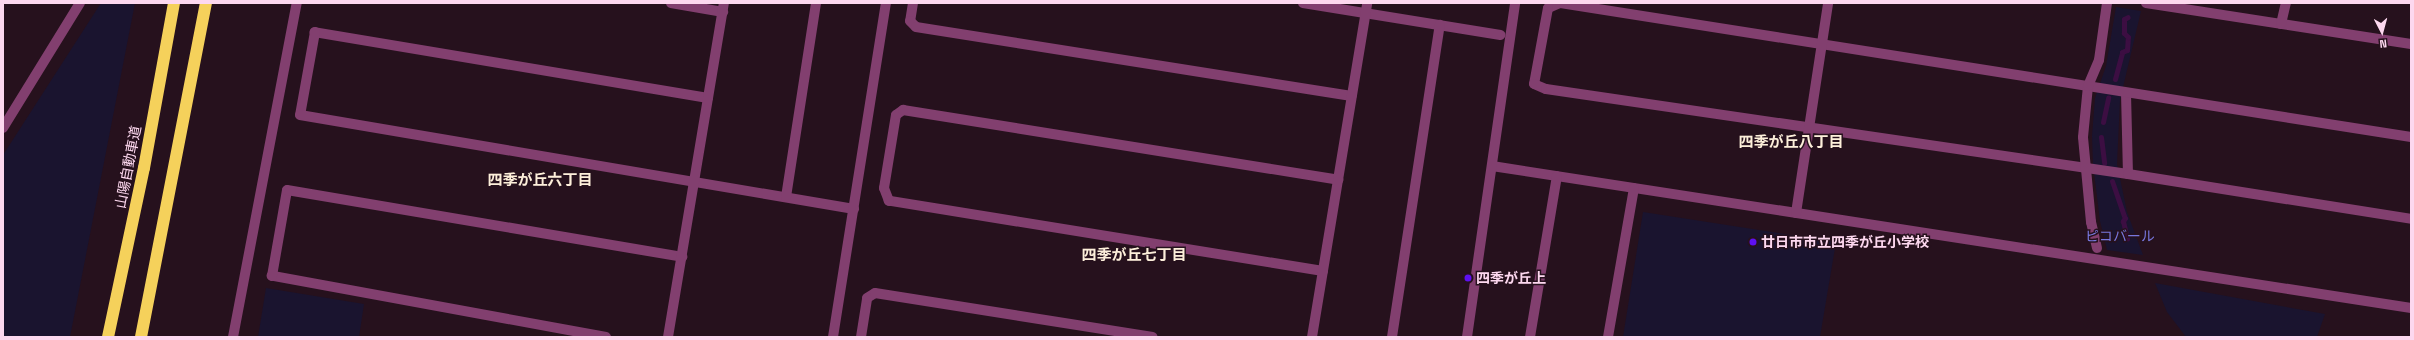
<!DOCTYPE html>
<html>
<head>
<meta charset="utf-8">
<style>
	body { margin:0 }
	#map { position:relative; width:2414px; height:340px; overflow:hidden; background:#26111d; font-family:"Space Grotesk","Noto Sans JP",sans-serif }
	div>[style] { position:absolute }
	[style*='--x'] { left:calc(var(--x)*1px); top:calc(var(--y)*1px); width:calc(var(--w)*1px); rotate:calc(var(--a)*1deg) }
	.green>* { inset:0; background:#1a142f }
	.stream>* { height:5px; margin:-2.5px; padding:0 2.5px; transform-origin:2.5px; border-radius:2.5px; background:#3c0e42 }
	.minor>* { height:10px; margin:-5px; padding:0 5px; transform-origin:5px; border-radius:5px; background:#823f6f }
	.highway>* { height:12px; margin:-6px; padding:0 6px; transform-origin:6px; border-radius:6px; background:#f5d15b }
	.dots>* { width:11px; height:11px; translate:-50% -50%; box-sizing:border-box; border:2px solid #26111d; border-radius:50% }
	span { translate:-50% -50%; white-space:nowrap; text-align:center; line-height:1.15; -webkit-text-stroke:3px #26111d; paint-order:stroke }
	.street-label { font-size:14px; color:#fdd8ef }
	.park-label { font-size:14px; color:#77d }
	.poi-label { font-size:14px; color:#fdd8ef; font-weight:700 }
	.left { translate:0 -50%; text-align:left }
	.neighbourhood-label { font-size:15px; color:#fdefda; font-weight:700 }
	.frame { position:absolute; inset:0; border:4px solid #fdd8ef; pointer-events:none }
	.north { position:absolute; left:2362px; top:12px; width:40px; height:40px; -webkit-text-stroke:3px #26111d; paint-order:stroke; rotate:174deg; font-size:11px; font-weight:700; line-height:16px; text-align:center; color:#fdd8ef }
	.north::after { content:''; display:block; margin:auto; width:14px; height:18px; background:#fdd8ef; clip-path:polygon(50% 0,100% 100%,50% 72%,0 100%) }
</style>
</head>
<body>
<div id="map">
	<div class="green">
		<div style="clip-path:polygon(101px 3px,135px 3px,70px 337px,3px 337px,3px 155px)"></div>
		<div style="clip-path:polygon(2116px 7px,2141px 11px,2120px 100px,2117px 164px,2127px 212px,2143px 255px,2107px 250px,2100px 221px,2093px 164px,2092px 136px,2095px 98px,2106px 66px)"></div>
		<div style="clip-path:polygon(1643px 212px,1836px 242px,1820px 337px,1623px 337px)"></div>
		<div style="clip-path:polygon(2155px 283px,2325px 314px,2317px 337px,2186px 337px,2167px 312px)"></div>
		<div style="clip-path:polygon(266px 288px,364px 304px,359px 337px,258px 337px)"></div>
	</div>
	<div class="stream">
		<div style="--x:2115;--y:79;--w:28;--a:-75"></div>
		<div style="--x:2122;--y:52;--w:5;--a:-22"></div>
		<div style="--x:2127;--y:50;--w:13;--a:-86"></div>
		<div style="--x:2128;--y:37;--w:6;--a:-135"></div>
		<div style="--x:2124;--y:33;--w:14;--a:-90"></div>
		<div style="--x:2124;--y:19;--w:4;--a:-27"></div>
		<div style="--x:2103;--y:122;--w:25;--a:-78"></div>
		<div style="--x:2101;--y:137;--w:26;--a:83"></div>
		<div style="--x:2112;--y:181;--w:39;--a:71"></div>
		<div style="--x:2125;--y:218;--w:4;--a:124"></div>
		<div style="--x:2123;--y:221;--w:18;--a:77"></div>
	</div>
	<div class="minor">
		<div style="--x:671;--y:3;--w:53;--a:9.8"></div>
		<div style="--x:913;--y:3;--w:18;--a:99"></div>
		<div style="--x:910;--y:21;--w:8;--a:45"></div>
		<div style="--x:916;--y:27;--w:441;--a:9"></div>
		<div style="--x:1303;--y:3;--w:200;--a:9.2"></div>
		<div style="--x:2146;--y:3;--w:268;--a:8.8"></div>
		<div style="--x:2281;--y:24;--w:22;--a:-77"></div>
		<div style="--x:2126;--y:93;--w:81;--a:88.6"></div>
		<div style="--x:708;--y:98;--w:399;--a:-170.5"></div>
		<div style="--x:315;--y:32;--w:84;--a:100.2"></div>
		<div style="--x:300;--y:115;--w:562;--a:9.63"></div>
		<div style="--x:3;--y:128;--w:147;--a:-58.4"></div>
		<div style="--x:2411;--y:137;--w:861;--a:-171.05"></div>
		<div style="--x:1560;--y:3;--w:13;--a:157"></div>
		<div style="--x:1548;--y:8;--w:77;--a:100.4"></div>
		<div style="--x:1534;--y:84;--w:13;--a:23"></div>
		<div style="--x:1546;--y:89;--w:588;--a:8.31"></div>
		<div style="--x:2128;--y:174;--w:287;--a:9"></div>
		<div style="--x:1492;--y:166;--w:930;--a:8.78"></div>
		<div style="--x:786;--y:197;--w:196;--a:-81.2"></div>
		<div style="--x:1796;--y:213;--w:212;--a:-81.3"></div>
		<div style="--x:2097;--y:248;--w:27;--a:-103"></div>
		<div style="--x:2091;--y:222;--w:85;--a:-95.4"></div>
		<div style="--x:2083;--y:137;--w:51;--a:-84.4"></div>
		<div style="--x:2088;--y:86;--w:28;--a:-67"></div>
		<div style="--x:2099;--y:60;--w:58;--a:-82"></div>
		<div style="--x:1323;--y:271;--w:440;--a:-170.8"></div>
		<div style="--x:889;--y:201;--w:14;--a:-111"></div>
		<div style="--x:884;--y:188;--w:74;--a:-80.7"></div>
		<div style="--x:896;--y:115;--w:9;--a:-36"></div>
		<div style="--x:903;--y:110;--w:441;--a:9.1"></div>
		<div style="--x:233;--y:337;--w:340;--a:-79.2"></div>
		<div style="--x:606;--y:337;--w:340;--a:-169.6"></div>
		<div style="--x:272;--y:276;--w:87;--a:-80.1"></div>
		<div style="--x:287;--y:190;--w:401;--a:9.6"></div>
		<div style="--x:668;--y:337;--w:339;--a:-80.5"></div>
		<div style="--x:833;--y:337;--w:338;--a:-81"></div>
		<div style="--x:861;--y:337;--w:39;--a:-81"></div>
		<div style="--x:867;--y:298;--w:9;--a:-32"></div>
		<div style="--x:875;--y:293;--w:281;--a:9"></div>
		<div style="--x:1312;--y:337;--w:338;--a:-80.6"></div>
		<div style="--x:1392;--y:337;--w:316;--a:-81.3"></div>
		<div style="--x:1467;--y:337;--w:337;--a:-81.8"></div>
		<div style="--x:1530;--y:337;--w:163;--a:-80.5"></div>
		<div style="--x:1608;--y:337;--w:151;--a:-80.1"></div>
	</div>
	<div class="highway">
		<div style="--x:108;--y:337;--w:173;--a:-78"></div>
		<div style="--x:144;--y:168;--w:168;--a:-79.7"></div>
		<div style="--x:141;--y:337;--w:340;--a:-79"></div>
	</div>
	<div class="dots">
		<div style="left:1753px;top:242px;background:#5e10f0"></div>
		<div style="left:1468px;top:278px;background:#5e10f0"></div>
	</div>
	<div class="street-label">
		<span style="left:128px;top:167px;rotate:-79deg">山陽自動車道</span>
	</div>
	<div class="park-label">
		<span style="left:2120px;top:236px">ピコバール</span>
	</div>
	<div class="poi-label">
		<span class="left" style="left:1761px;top:242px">廿日市市立四季が丘小学校</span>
		<span class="left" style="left:1476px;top:278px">四季が丘上</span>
	</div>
	<div class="neighbourhood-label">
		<span style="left:1791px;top:142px">四季が丘八丁目</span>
		<span style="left:540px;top:180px">四季が丘六丁目</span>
		<span style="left:1134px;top:255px">四季が丘七丁目</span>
	</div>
	<div class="frame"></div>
	<div class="north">N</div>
</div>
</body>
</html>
